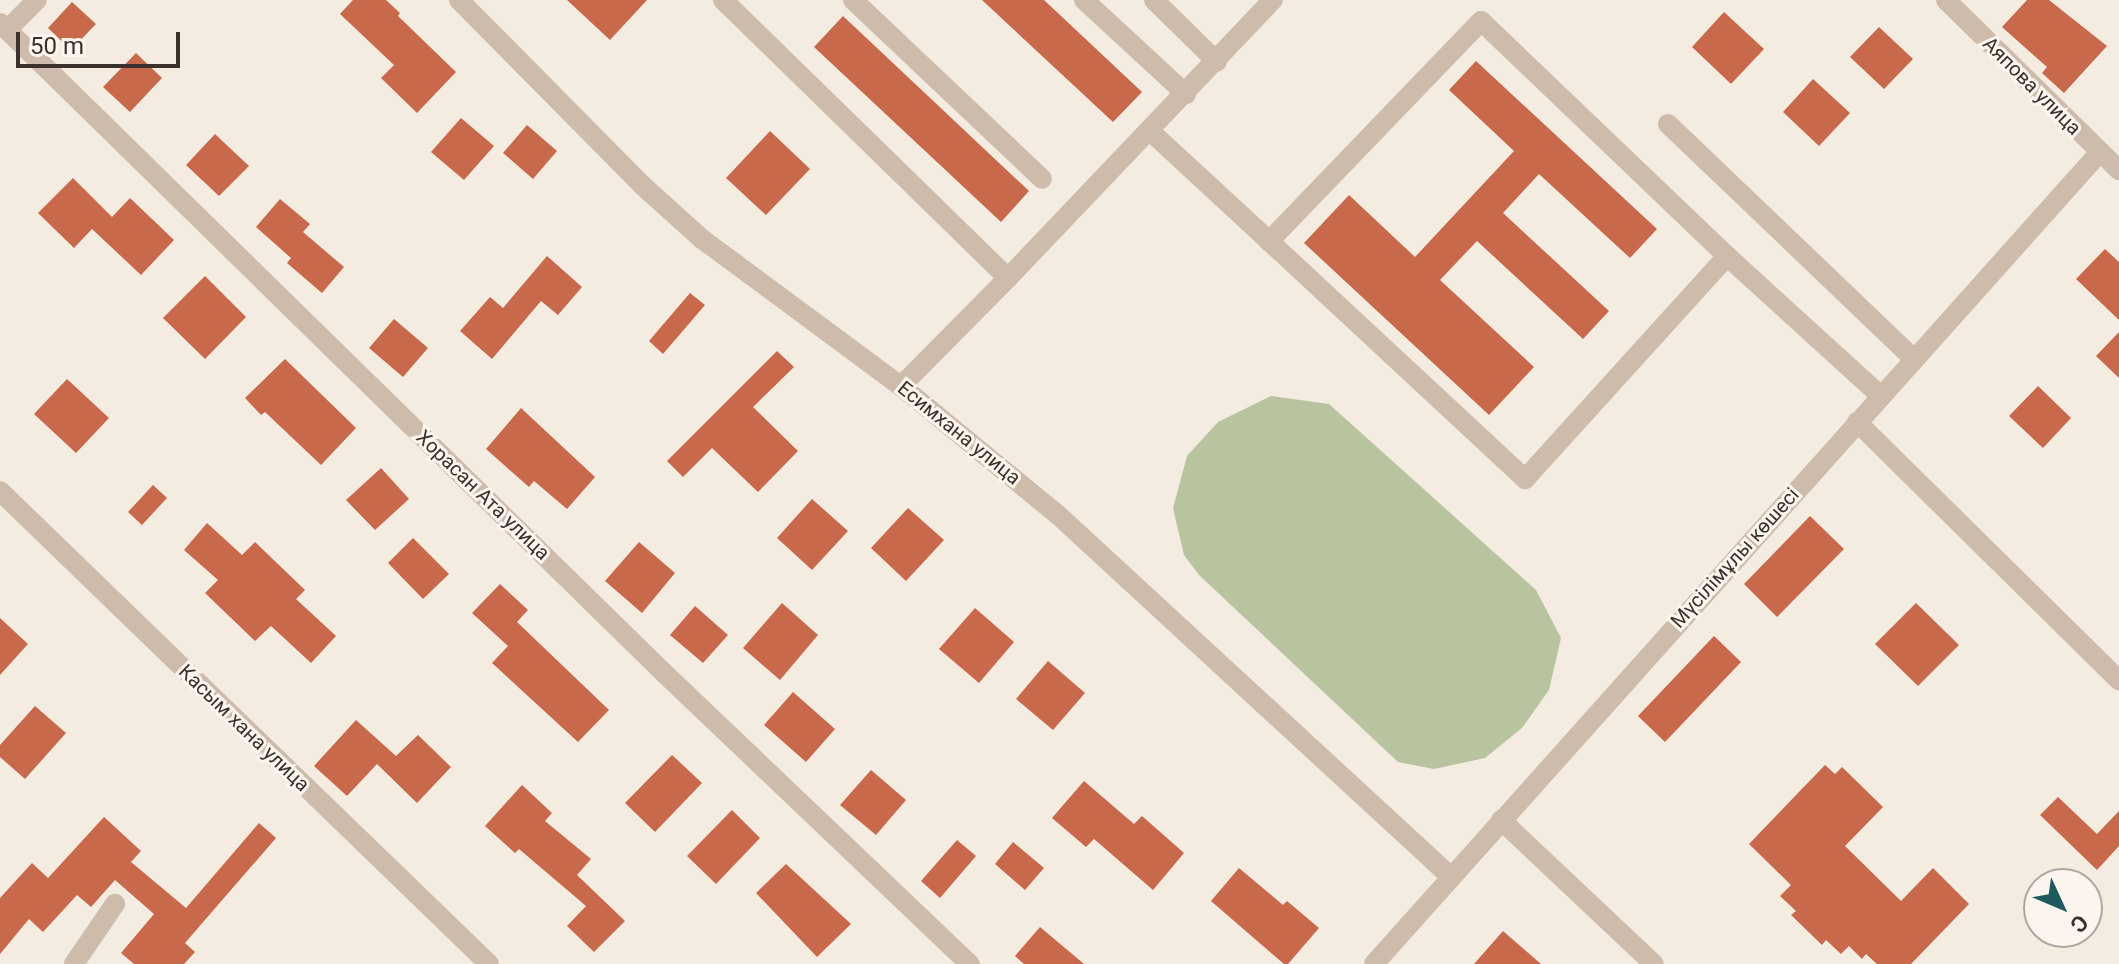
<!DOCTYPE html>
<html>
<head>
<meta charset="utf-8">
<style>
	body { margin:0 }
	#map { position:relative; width:2119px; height:964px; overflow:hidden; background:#f4ebe1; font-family:Roboto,sans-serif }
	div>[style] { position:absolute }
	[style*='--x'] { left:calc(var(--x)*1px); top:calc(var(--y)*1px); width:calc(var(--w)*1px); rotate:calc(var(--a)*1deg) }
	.green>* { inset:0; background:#b8c4a0 }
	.building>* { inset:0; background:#c8694b }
	.minor>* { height:20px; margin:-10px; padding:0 10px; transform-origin:10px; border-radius:10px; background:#cdbbac }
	span { translate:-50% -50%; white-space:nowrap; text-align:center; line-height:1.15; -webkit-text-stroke:6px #fbf5ee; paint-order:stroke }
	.street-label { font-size:20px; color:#3b302b }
	.north { position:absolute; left:2023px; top:868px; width:80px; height:80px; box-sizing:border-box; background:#fbf5ee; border:2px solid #aea6a0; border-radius:50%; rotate:134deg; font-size:22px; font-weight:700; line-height:32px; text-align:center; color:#3b302b }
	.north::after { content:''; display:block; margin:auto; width:28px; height:36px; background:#1f5a5e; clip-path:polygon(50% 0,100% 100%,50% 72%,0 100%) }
	.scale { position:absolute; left:16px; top:32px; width:164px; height:36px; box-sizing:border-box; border:4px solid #3b302b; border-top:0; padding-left:10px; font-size:24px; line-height:28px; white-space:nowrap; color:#3b302b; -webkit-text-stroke:6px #fbf5ee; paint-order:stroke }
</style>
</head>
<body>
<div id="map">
	<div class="green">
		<div style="clip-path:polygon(1271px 396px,1329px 404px,1536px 590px,1561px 638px,1549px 690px,1522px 728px,1485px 758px,1434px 769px,1398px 762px,1199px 575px,1184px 555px,1173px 508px,1187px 456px,1218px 422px)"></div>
	</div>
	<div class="building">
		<div style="clip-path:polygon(353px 0,386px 0,400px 13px,398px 16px,456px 72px,417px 113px,381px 78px,394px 65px,340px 14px)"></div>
		<div style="clip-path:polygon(567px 0,647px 0,610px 40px)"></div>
		<div style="clip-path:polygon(982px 0,1044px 0,1142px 92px,1113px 122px)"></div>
		<div style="clip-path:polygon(2027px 0,2049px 0,2107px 46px,2064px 93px,2042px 73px,2047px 67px,2002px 27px)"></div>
		<div style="clip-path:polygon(72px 2px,96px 24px,71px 50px,48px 28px)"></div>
		<div style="clip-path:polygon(1724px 12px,1764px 49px,1731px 84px,1692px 47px)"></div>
		<div style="clip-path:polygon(843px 16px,1029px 191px,1001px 222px,814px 47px)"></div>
		<div style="clip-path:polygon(1879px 27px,1913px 59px,1884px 89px,1850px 57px)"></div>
		<div style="clip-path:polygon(136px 53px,162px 78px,130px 112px,103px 87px)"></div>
		<div style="clip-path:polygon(1476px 61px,1657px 229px,1630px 258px,1539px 174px,1503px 213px,1609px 311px,1583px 339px,1477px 241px,1440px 280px,1534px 367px,1489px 415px,1304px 243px,1349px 195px,1415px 257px,1514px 151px,1449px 90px)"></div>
		<div style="clip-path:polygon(1813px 79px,1850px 113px,1819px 146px,1783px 112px)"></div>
		<div style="clip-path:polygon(461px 118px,494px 146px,464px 180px,431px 152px)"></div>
		<div style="clip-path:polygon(527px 125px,557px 151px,533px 179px,503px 153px)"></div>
		<div style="clip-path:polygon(770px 131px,810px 169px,766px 215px,726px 178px)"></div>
		<div style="clip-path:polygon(215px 134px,249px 166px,219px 196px,186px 165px)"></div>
		<div style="clip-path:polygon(73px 178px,112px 217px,130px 198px,174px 240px,141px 275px,92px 229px,74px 248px,38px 213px)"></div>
		<div style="clip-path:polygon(280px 199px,310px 224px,303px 232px,344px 267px,322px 293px,287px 263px,291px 258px,256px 227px)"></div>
		<div style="clip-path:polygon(2105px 249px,2119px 262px,2119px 320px,2076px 279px)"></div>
		<div style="clip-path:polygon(547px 256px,582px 287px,558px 315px,541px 301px,492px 359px,460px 331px,490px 297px,503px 308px)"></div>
		<div style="clip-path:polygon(205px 276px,246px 317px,205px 359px,163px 318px)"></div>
		<div style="clip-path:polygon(690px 293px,705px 305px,663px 354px,649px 341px)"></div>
		<div style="clip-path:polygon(394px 319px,428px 348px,403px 377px,369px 348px)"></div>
		<div style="clip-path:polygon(2119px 332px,2119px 378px,2096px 356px)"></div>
		<div style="clip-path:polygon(777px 351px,794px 367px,753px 407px,798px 451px,758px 492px,712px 448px,683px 477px,667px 461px)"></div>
		<div style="clip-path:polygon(285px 359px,356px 428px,321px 465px,265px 412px,261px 415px,245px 398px)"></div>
		<div style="clip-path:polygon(67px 379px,109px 418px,76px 453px,34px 414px)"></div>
		<div style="clip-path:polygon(2038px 386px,2071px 418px,2043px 448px,2009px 416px)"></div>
		<div style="clip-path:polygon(521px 408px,595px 477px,567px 509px,534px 481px,529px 487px,486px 449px)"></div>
		<div style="clip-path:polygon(381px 468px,409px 499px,375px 530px,346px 500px)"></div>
		<div style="clip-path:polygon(153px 485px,167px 498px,142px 525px,128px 512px)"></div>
		<div style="clip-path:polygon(812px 499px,848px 531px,812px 570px,777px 538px)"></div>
		<div style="clip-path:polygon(908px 508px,944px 540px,906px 581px,871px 548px)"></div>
		<div style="clip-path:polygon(1810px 516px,1844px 549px,1777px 617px,1744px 584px)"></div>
		<div style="clip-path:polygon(207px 523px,242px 555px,255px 542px,305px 590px,296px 599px,336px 636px,311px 663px,271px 626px,255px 641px,205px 593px,218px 580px,184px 550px)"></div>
		<div style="clip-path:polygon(413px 538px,449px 574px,423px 599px,388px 563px)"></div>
		<div style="clip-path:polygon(639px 542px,675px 573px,642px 613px,605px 581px)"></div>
		<div style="clip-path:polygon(500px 584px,528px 610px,517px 622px,609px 710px,578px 742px,492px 663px,508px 646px,472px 613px)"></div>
		<div style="clip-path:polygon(782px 603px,818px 635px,780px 680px,743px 648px)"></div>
		<div style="clip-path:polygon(1916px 603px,1959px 645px,1918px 686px,1875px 644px)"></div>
		<div style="clip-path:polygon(695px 606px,728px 635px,703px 663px,670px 635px)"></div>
		<div style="clip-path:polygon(975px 608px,1014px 642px,979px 683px,939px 649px)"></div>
		<div style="clip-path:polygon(0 618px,28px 644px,0 675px)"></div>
		<div style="clip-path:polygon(1714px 636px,1741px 662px,1665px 742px,1638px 716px)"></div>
		<div style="clip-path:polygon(1048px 661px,1085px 693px,1053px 730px,1016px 699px)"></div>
		<div style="clip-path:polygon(793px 692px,835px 729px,806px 762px,764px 725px)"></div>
		<div style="clip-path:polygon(35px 706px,66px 733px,25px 779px,0 757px,0 745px)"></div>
		<div style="clip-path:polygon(356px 720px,396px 756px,418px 735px,451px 767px,417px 803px,377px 764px,347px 796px,314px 766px)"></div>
		<div style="clip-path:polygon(672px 755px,702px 783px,655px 832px,625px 803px)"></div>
		<div style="clip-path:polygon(1825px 765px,1835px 774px,1842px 767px,1883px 807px,1845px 846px,1901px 901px,1933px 868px,1969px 904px,1911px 964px,1877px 964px,1866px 954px,1862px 959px,1849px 946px,1841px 954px,1826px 940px,1822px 945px,1791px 915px,1796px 911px,1780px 896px,1791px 885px,1749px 844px)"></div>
		<div style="clip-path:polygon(871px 770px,906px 800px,876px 835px,840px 805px)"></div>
		<div style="clip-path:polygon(1084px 781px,1134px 824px,1142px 816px,1184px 853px,1153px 890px,1094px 839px,1086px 847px,1052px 818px)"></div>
		<div style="clip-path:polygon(522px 785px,552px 813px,545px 821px,591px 859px,577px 875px,625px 921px,594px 952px,567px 926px,586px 906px,519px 849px,515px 853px,485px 826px)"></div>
		<div style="clip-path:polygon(2058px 797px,2097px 834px,2119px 811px,2119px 846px,2097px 870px,2040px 815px)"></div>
		<div style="clip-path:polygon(732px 810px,760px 838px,716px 884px,687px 856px)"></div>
		<div style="clip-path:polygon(104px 817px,141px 851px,131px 862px,186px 908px,259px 823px,276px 838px,185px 943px,195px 952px,184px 964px,134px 964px,121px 953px,154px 914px,115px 880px,91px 907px,77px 895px,43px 932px,29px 919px,0 954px,0 898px,32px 863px,48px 878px)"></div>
		<div style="clip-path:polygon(957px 840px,976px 856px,940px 898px,921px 881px)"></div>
		<div style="clip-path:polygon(1013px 842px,1044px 868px,1025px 890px,995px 864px)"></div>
		<div style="clip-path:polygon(786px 864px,851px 924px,817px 957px,756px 893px)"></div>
		<div style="clip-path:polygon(1239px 868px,1283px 905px,1287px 901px,1319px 928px,1288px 964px,1284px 964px,1211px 901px)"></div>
		<div style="clip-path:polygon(1040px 927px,1084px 964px,1024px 964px,1015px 956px)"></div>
		<div style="clip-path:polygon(1503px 931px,1541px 964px,1474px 964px)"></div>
	</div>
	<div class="minor">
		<div style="--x:459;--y:0;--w:260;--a:45.3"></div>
		<div style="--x:642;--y:185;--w:81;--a:42"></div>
		<div style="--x:702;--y:239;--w:247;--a:36.5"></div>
		<div style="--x:901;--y:386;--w:202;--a:39.4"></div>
		<div style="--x:1057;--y:514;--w:536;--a:42.65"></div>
		<div style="--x:723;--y:0;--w:398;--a:44.3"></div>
		<div style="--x:1008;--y:278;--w:152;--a:134.7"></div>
		<div style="--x:853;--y:0;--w:260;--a:43.4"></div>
		<div style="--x:1084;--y:0;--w:139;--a:42.7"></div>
		<div style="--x:1154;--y:0;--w:88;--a:44.5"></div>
		<div style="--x:1946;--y:0;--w:243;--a:44.5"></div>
		<div style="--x:0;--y:23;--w:928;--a:44.39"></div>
		<div style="--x:663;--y:672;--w:424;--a:43.6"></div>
		<div style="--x:7;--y:30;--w:42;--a:-45"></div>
		<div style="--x:1668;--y:124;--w:339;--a:43.7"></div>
		<div style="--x:1150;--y:131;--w:162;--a:42.7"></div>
		<div style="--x:1269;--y:241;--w:350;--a:42.9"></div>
		<div style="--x:1525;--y:479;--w:301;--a:-47.8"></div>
		<div style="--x:1727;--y:256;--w:340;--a:-136.3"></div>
		<div style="--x:1481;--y:21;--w:306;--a:133.9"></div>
		<div style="--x:1727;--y:256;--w:207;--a:42.3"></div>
		<div style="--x:1008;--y:278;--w:384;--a:-46.4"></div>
		<div style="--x:1857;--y:422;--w:368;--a:44.6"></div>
		<div style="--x:0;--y:491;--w:680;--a:44.05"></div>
		<div style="--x:1501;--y:820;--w:210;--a:43.3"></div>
		<div style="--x:74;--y:964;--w:73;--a:-55.7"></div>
		<div style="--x:1374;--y:964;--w:1088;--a:-48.2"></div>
	</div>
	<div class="street-label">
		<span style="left:2032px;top:86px;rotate:45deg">Аяпова улица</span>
		<span style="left:959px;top:433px;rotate:39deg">Есимхана улица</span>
		<span style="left:483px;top:495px;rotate:44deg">Хорасан Ата улица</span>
		<span style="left:1735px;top:558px;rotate:-48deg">Мүсілімұлы көшесі</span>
		<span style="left:244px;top:728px;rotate:44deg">Касым хана улица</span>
	</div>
	<div class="north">С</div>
	<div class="scale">50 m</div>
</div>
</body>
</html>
